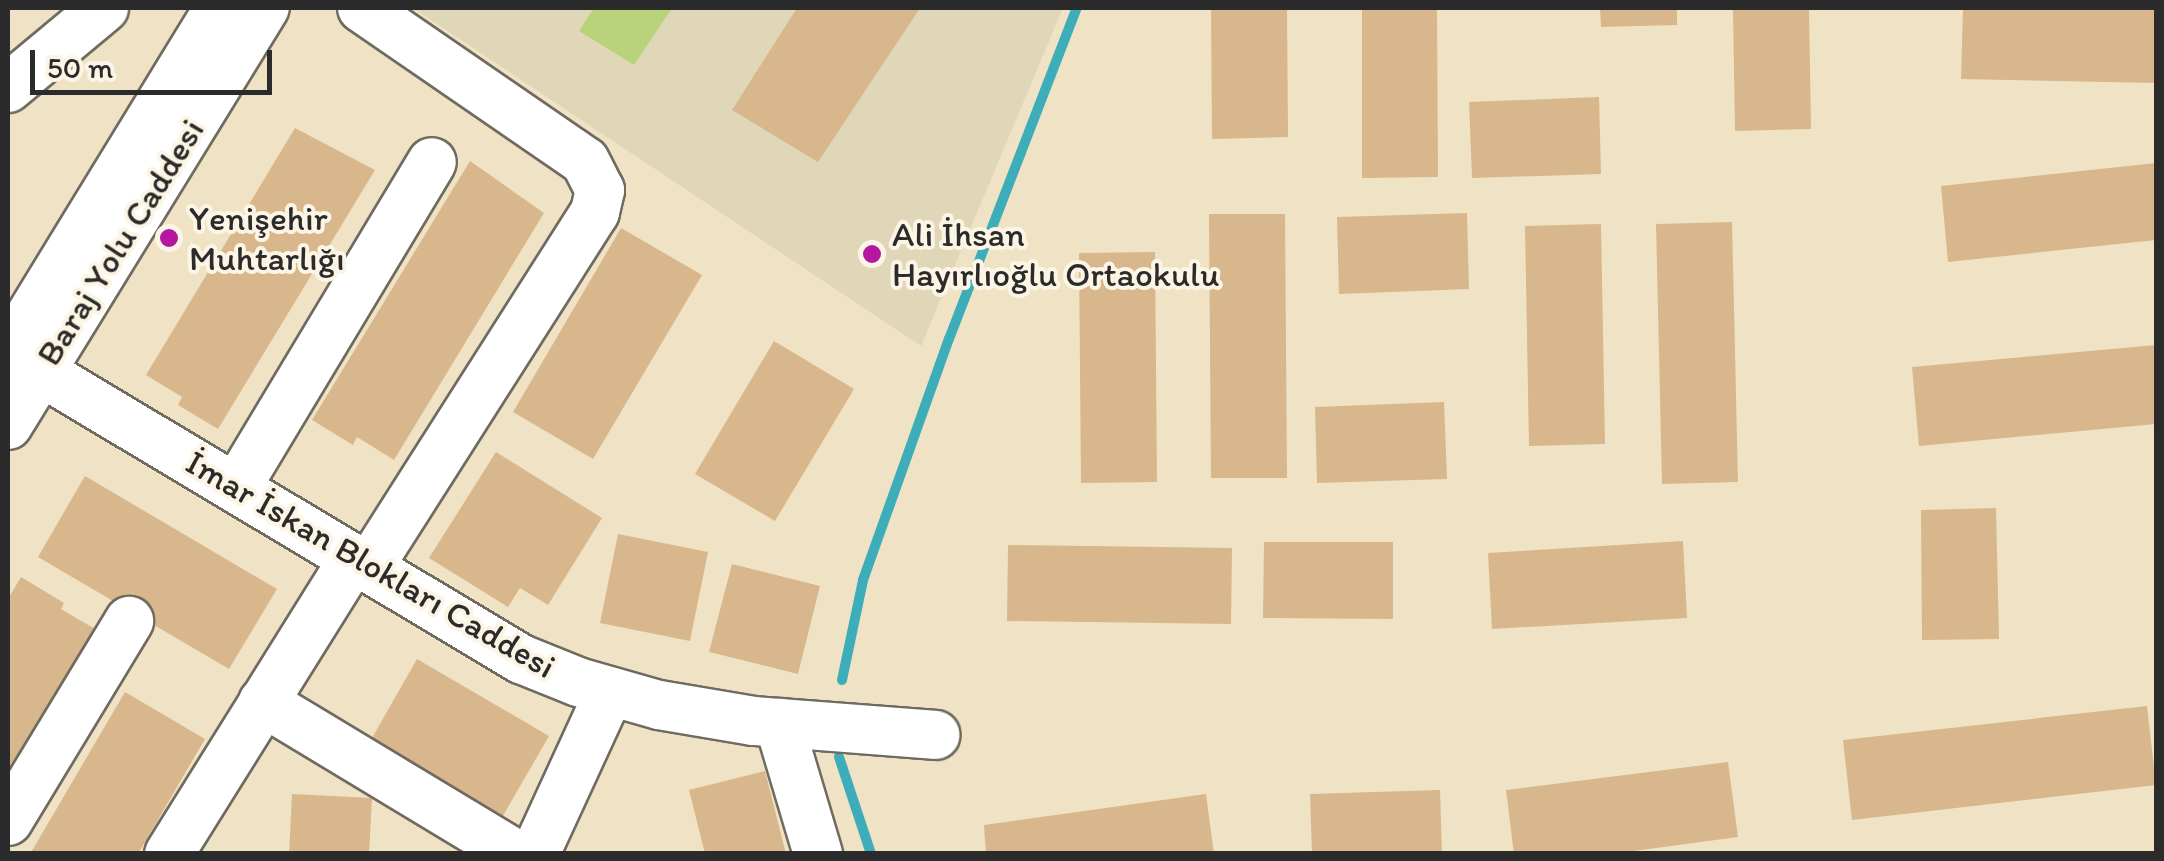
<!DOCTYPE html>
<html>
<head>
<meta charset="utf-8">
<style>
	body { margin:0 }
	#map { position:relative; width:2164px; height:861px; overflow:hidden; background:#f0e3c5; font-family:Itim,sans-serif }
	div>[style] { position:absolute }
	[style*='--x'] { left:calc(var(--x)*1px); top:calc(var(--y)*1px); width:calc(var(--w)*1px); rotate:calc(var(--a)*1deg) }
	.built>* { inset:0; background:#dfd7b7 }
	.green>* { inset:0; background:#b8d379 }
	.stream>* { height:10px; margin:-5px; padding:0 5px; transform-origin:5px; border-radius:5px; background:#3dadba }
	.building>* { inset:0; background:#d7b78b }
	.roads { filter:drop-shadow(2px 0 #706b61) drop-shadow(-2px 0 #706b61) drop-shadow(0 2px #706b61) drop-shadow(0 -2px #706b61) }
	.minor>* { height:48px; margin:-24px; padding:0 24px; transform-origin:24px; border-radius:24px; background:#fff }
	.dots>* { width:28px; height:28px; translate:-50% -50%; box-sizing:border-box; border:5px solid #fcf5e5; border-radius:50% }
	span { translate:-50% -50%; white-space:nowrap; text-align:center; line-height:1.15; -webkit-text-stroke:8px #fcf5e5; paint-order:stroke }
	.poi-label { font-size:35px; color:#2b2b2b }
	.left { translate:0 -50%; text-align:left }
	.street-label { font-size:35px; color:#2b2b2b }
	.frame { position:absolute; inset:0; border:10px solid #2b2b2b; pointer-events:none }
	.scale { position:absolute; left:30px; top:50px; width:242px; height:45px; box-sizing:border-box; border:5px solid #2b2b2b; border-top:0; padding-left:12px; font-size:30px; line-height:35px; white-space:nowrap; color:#2b2b2b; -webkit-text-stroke:8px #fcf5e5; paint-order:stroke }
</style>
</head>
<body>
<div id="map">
	<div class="built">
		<div style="clip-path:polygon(413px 8px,1063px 8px,921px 346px)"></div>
	</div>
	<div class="green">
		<div style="clip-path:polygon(594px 8px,672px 8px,634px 65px,579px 31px)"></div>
	</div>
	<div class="stream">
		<div style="--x:842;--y:680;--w:102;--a:-78.1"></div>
		<div style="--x:863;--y:580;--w:256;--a:-70.4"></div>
		<div style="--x:949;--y:339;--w:355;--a:-68.9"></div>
		<div style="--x:839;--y:757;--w:102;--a:71.7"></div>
	</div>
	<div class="building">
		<div style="clip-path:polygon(797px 8px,920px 8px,818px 162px,732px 110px)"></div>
		<div style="clip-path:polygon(1211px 8px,1287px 8px,1288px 137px,1212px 139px)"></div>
		<div style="clip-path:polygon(1362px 8px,1437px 8px,1438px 177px,1362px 178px)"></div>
		<div style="clip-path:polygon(1600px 8px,1677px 8px,1677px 25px,1601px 27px)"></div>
		<div style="clip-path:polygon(1733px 8px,1809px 8px,1811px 129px,1735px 131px)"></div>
		<div style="clip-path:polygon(1963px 8px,2156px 8px,2156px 83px,1961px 79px)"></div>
		<div style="clip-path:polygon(1599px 97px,1601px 174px,1472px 178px,1469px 102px)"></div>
		<div style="clip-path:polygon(295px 128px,375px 170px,218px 429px,178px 405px,182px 397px,146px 375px)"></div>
		<div style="clip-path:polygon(470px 161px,544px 213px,394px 460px,357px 437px,353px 445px,312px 420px)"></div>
		<div style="clip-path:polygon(2156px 163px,2156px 240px,1948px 262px,1941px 186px)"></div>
		<div style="clip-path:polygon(1467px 213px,1469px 289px,1339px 294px,1337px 217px)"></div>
		<div style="clip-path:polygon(1209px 214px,1285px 214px,1287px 478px,1211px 478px)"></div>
		<div style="clip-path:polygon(1732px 222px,1738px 482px,1662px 484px,1656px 224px)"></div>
		<div style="clip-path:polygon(1601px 224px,1605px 444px,1529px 446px,1525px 226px)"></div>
		<div style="clip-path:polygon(621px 228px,702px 275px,593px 459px,513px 412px)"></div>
		<div style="clip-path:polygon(1155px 252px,1157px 482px,1081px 483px,1079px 253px)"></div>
		<div style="clip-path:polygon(774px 341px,854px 389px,775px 521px,695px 474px)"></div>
		<div style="clip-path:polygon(2156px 345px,2156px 424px,1919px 446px,1912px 367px)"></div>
		<div style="clip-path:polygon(1444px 402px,1447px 479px,1317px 483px,1315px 407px)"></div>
		<div style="clip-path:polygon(496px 452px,602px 518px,548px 605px,520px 588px,508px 607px,429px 558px)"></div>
		<div style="clip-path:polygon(85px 476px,277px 589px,229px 669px,38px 557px)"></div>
		<div style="clip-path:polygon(1996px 508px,1999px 639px,1922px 640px,1921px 510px)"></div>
		<div style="clip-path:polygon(618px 534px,708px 552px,690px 641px,600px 623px)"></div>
		<div style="clip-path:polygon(1683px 541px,1687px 618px,1492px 629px,1488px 553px)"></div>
		<div style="clip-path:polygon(1264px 542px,1393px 542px,1393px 619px,1263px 618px)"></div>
		<div style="clip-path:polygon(1008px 545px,1232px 548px,1231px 624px,1007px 621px)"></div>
		<div style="clip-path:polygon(732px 564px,820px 586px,798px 674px,709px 652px)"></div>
		<div style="clip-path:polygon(21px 577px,64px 603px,61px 609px,95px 629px,8px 773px,8px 599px)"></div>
		<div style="clip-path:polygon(417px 659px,549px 736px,500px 821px,368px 745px)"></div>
		<div style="clip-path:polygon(125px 692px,205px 739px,138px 854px,30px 854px)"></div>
		<div style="clip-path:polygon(2147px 706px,2156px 785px,1852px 820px,1843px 740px)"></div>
		<div style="clip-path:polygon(1728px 762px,1738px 837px,1611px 854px,1514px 854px,1506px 790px)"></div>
		<div style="clip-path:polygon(765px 771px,786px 854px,705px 854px,689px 790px)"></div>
		<div style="clip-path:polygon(1440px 790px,1442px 854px,1312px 854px,1310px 794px)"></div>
		<div style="clip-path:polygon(292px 794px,372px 798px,369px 854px,289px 854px)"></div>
		<div style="clip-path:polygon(1206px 794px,1214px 854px,986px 854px,984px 825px)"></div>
	</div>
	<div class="roads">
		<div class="minor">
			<div style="--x:362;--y:8;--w:270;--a:34.5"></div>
			<div style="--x:585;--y:161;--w:33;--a:63"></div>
			<div style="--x:600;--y:190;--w:23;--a:103"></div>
			<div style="--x:595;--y:212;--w:421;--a:122.5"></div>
			<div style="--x:8;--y:88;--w:125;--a:-39.8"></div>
			<div style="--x:8;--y:352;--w:598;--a:30.9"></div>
			<div style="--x:521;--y:659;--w:61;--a:22"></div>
			<div style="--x:578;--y:682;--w:84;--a:15.9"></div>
			<div style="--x:659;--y:705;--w:96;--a:9.6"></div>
			<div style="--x:754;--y:721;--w:182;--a:4.4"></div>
			<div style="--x:8;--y:352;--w:404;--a:-58.5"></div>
			<div style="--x:8;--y:425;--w:490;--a:-58.4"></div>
			<div style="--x:236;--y:488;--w:380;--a:-59"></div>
			<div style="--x:263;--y:702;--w:294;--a:31.1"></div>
			<div style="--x:779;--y:723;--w:137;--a:73.4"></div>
			<div style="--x:8;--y:821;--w:234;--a:-58.8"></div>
			<div style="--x:169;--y:854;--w:349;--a:-58"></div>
			<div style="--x:535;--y:854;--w:179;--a:-65.3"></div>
		</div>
	</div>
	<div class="dots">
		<div style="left:169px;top:238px;background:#b5179e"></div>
		<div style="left:872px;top:254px;background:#b5179e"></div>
	</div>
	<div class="poi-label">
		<span class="left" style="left:189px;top:238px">Yenişehir<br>Muhtarlığı</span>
		<span class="left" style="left:892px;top:254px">Ali İhsan<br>Hayırlıoğlu Ortaokulu</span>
	</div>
	<div class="street-label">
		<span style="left:120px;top:242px;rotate:-58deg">Baraj Yolu Caddesi</span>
		<span style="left:371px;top:564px;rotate:30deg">İmar İskan Blokları Caddesi</span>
	</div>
	<div class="frame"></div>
	<div class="scale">50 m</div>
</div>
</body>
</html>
